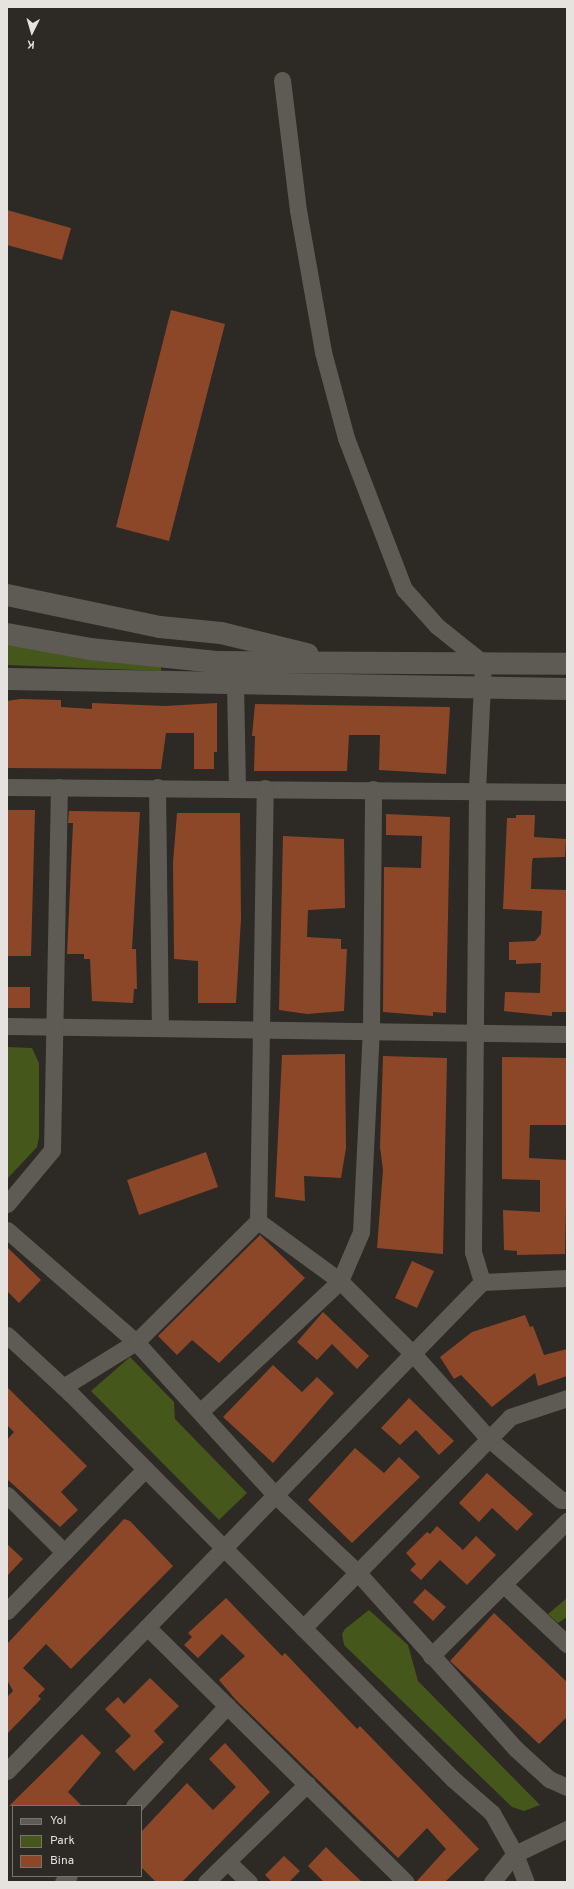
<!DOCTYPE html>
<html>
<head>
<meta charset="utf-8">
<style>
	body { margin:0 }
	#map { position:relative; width:574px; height:1889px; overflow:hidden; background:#2d2924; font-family:Overpass,sans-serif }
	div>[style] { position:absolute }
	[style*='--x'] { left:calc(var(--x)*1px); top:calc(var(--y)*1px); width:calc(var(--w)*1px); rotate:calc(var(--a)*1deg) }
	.green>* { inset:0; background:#45571a }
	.building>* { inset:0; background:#8c4729 }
	.minor>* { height:17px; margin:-8.5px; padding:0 8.5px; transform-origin:8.5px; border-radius:8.5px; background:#5e5a54 }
	.tertiary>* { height:22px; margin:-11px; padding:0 11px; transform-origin:11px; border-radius:11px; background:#5e5a54 }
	span { translate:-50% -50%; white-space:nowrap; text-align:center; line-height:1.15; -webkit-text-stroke:3px #2d2924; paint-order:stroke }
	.frame { position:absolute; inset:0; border:8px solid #e5e2df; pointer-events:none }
	.legend { position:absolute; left:12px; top:1805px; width:130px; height:72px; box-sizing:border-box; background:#2d2924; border:1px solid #77736f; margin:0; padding:5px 7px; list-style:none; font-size:12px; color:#e5e2df }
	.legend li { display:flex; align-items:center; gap:8px; height:20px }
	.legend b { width:20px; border:1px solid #77736f }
	.north { position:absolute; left:12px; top:12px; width:40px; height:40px; -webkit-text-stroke:3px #2d2924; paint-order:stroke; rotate:185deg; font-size:11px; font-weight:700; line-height:16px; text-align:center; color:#e5e2df }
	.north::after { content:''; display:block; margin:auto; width:14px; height:18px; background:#e5e2df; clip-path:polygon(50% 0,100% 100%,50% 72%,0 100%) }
</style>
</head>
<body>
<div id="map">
	<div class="green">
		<div style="clip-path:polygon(7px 641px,161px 665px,161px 671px,7px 665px)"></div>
		<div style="clip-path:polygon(7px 1047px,32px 1048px,39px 1063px,39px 1137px,37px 1147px,7px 1179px)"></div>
		<div style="clip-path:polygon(130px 1357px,174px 1402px,175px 1419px,247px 1493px,219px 1520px,91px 1391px)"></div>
		<div style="clip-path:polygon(567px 1598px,567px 1617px,558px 1623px,548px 1614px)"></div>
		<div style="clip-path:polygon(369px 1610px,408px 1645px,418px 1681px,540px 1805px,524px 1811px,512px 1807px,344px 1645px,342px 1634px,345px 1629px)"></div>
	</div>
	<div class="building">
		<div style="clip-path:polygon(7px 210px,71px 228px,62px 260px,7px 245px)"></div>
		<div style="clip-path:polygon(171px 310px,225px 324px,169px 541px,116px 527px)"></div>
		<div style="clip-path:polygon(20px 699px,61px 700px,61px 707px,92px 709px,92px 703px,165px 706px,217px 703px,217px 752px,214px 752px,214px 769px,194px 769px,194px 733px,166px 733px,161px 769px,7px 768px,7px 701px)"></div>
		<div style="clip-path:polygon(255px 704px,450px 707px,446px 774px,379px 770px,380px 735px,349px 735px,347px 771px,254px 771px,255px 736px,252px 736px)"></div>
		<div style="clip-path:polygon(7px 810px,35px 810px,31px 956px,7px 956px)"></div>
		<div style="clip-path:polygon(69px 811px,140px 812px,132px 949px,136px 949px,137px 989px,134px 989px,133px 1003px,92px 1001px,90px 959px,84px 959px,84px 954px,67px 954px,73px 823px,68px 823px)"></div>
		<div style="clip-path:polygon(177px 813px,240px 813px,241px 919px,236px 1003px,198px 1003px,198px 961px,174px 959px,173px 863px)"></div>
		<div style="clip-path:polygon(386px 814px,450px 817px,446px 1013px,433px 1012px,433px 1016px,383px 1012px,384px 867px,421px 868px,422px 836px,386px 835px)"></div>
		<div style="clip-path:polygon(516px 815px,535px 815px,534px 837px,566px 839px,565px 857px,533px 858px,532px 862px,531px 889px,566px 890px,566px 1012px,552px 1012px,552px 1016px,504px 1011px,505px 992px,540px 993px,541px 963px,516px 964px,516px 960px,509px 960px,509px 942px,535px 941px,541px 934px,542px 911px,503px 909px,507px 818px,516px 818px)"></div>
		<div style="clip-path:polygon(283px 836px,344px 839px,345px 908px,308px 910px,307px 937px,341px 939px,341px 949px,347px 949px,344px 1011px,307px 1014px,279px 1010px)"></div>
		<div style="clip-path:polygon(7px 987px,30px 987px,30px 1008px,7px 1008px)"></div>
		<div style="clip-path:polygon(345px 1054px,346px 1148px,341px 1178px,304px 1176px,305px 1201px,275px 1197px,282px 1055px)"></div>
		<div style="clip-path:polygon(383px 1056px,447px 1058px,443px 1254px,377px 1248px,383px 1170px,380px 1147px)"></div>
		<div style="clip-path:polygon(502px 1057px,566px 1058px,566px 1125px,530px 1125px,529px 1158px,567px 1160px,565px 1254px,517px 1255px,517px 1251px,504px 1250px,503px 1210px,540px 1212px,540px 1180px,502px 1179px)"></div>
		<div style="clip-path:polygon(206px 1152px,218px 1187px,139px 1215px,127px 1180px)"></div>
		<div style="clip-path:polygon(260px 1235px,305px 1278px,219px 1363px,192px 1340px,177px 1355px,158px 1336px)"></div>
		<div style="clip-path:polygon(7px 1247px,41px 1280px,19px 1303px,7px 1291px)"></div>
		<div style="clip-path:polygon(412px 1261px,434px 1271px,417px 1308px,395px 1298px)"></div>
		<div style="clip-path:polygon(323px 1312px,369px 1356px,357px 1369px,332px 1344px,317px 1360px,297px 1342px)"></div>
		<div style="clip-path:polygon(525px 1315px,530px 1327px,533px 1326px,544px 1355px,567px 1349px,567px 1376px,538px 1386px,535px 1373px,492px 1407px,461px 1375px,454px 1379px,440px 1357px,472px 1332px)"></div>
		<div style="clip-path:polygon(273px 1365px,302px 1392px,317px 1377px,334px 1393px,273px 1463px,223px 1417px)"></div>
		<div style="clip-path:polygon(7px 1387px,87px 1466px,61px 1492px,78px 1510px,60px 1527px,7px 1479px,7px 1440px,14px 1432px,7px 1425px)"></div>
		<div style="clip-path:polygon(409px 1398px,454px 1441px,439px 1455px,416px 1430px,400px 1445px,381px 1428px)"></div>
		<div style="clip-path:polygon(355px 1448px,384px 1473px,399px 1457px,420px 1477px,352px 1543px,308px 1500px)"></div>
		<div style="clip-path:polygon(487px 1473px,533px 1514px,517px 1531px,492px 1508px,479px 1522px,459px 1503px)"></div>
		<div style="clip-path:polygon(124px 1519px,130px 1521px,173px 1566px,71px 1669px,46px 1644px,23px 1668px,45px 1689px,38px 1696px,41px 1699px,7px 1734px,7px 1697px,13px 1691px,7px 1680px,7px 1644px)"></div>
		<div style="clip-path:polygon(437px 1526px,463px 1550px,476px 1536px,496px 1555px,467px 1585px,440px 1560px,421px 1580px,410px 1570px,416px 1564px,406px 1553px,427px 1532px,430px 1534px)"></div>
		<div style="clip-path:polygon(7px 1544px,23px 1559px,7px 1576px)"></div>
		<div style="clip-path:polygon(425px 1589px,446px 1607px,433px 1621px,413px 1602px)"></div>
		<div style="clip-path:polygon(226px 1598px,282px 1656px,285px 1653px,357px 1729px,360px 1726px,479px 1849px,445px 1882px,416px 1882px,446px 1849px,427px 1828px,398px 1858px,236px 1700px,219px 1680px,245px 1656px,222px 1634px,198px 1658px,184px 1645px,192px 1637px,188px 1633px)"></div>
		<div style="clip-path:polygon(494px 1613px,567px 1682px,567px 1717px,539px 1744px,450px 1661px)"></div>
		<div style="clip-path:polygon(150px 1678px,179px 1706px,154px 1731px,164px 1742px,134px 1771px,115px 1751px,131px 1736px,105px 1709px,118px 1697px,124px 1704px)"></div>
		<div style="clip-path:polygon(82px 1734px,101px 1753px,68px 1792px,82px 1806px,9px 1806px)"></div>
		<div style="clip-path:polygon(225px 1743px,270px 1792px,182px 1882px,156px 1882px,141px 1867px,141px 1832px,187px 1783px,213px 1810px,236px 1787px,209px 1759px)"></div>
		<div style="clip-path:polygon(326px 1847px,339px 1860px,362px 1882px,324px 1882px,308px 1866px)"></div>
		<div style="clip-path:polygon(284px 1856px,300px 1871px,289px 1882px,272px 1882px,265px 1875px)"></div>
	</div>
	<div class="minor">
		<div style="--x:282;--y:80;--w:131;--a:83"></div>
		<div style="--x:298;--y:210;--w:144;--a:80"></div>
		<div style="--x:323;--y:352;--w:89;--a:75"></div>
		<div style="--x:346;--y:438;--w:162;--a:69"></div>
		<div style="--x:404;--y:589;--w:50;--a:48.3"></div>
		<div style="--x:437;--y:626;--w:59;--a:38.8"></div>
		<div style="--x:483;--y:663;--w:128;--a:92.7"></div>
		<div style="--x:477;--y:791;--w:461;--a:90.5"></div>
		<div style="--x:473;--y:1252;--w:31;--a:73"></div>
		<div style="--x:235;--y:683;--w:104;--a:88.9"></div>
		<div style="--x:7;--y:787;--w:560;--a:0.51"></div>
		<div style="--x:157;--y:787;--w:241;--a:89.3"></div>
		<div style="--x:7;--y:1026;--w:560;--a:0.82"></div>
		<div style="--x:7;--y:1204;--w:70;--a:-50.2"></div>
		<div style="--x:52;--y:1150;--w:363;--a:-88.9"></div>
		<div style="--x:258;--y:1221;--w:102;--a:36.2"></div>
		<div style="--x:340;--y:1281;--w:105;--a:45"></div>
		<div style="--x:414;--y:1355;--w:113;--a:48.2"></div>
		<div style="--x:489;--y:1439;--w:94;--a:40.3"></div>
		<div style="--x:561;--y:1500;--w:6;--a:0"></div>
		<div style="--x:7;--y:1230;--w:171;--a:41"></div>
		<div style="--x:136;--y:1342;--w:207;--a:47.7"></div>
		<div style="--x:275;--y:1495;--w:114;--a:43.2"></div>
		<div style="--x:358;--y:1573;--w:237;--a:48.1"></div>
		<div style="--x:516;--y:1749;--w:45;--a:42.3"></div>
		<div style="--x:549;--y:1779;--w:20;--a:24"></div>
		<div style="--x:7;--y:1335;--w:87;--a:42.7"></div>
		<div style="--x:71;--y:1394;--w:542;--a:45.22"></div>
		<div style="--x:453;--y:1779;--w:52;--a:41.1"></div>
		<div style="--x:492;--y:1813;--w:47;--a:60.7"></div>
		<div style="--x:515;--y:1854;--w:30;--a:69"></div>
		<div style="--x:63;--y:1387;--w:86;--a:-31.7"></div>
		<div style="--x:136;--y:1342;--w:172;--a:-44.8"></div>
		<div style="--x:258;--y:1221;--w:433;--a:-89.1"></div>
		<div style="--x:201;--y:1411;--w:190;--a:-43.1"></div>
		<div style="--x:340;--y:1281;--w:53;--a:-66.8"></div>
		<div style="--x:361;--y:1232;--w:202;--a:-87.2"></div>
		<div style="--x:371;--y:1030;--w:241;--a:-89.5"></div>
		<div style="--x:7;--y:1495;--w:81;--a:45"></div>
		<div style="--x:503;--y:1584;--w:88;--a:43.2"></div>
		<div style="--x:7;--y:1611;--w:198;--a:-45.8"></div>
		<div style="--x:147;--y:1627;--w:363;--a:44.6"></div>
		<div style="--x:303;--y:1628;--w:296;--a:-45.5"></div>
		<div style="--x:510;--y:1417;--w:60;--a:-18.4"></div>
		<div style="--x:431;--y:1656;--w:192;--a:-44.8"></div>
		<div style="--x:7;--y:1771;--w:682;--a:-45.83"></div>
		<div style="--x:482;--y:1282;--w:85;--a:-2.7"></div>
		<div style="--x:134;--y:1806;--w:137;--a:-47.1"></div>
		<div style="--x:229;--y:1863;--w:28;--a:44"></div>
		<div style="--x:63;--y:1882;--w:8;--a:-45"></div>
		<div style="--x:206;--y:1882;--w:141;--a:-44.1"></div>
		<div style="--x:492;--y:1882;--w:36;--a:-51"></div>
		<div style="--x:515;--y:1854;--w:58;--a:-25.7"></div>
	</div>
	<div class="tertiary">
		<div style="--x:7;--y:595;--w:156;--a:11.8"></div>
		<div style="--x:160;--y:627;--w:61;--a:5.6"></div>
		<div style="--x:221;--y:633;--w:89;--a:13.7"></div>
		<div style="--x:7;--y:634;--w:84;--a:10.2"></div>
		<div style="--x:90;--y:649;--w:127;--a:5.9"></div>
		<div style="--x:216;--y:662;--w:351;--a:0.3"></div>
		<div style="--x:7;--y:679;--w:560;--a:1.02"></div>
	</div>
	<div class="frame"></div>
	<ul class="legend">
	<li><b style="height:5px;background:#5e5a54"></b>Yol</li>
	<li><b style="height:11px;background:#45571a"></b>Park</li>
	<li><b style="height:11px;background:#8c4729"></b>Bina</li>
	</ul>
	<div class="north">K</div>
</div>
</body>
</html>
